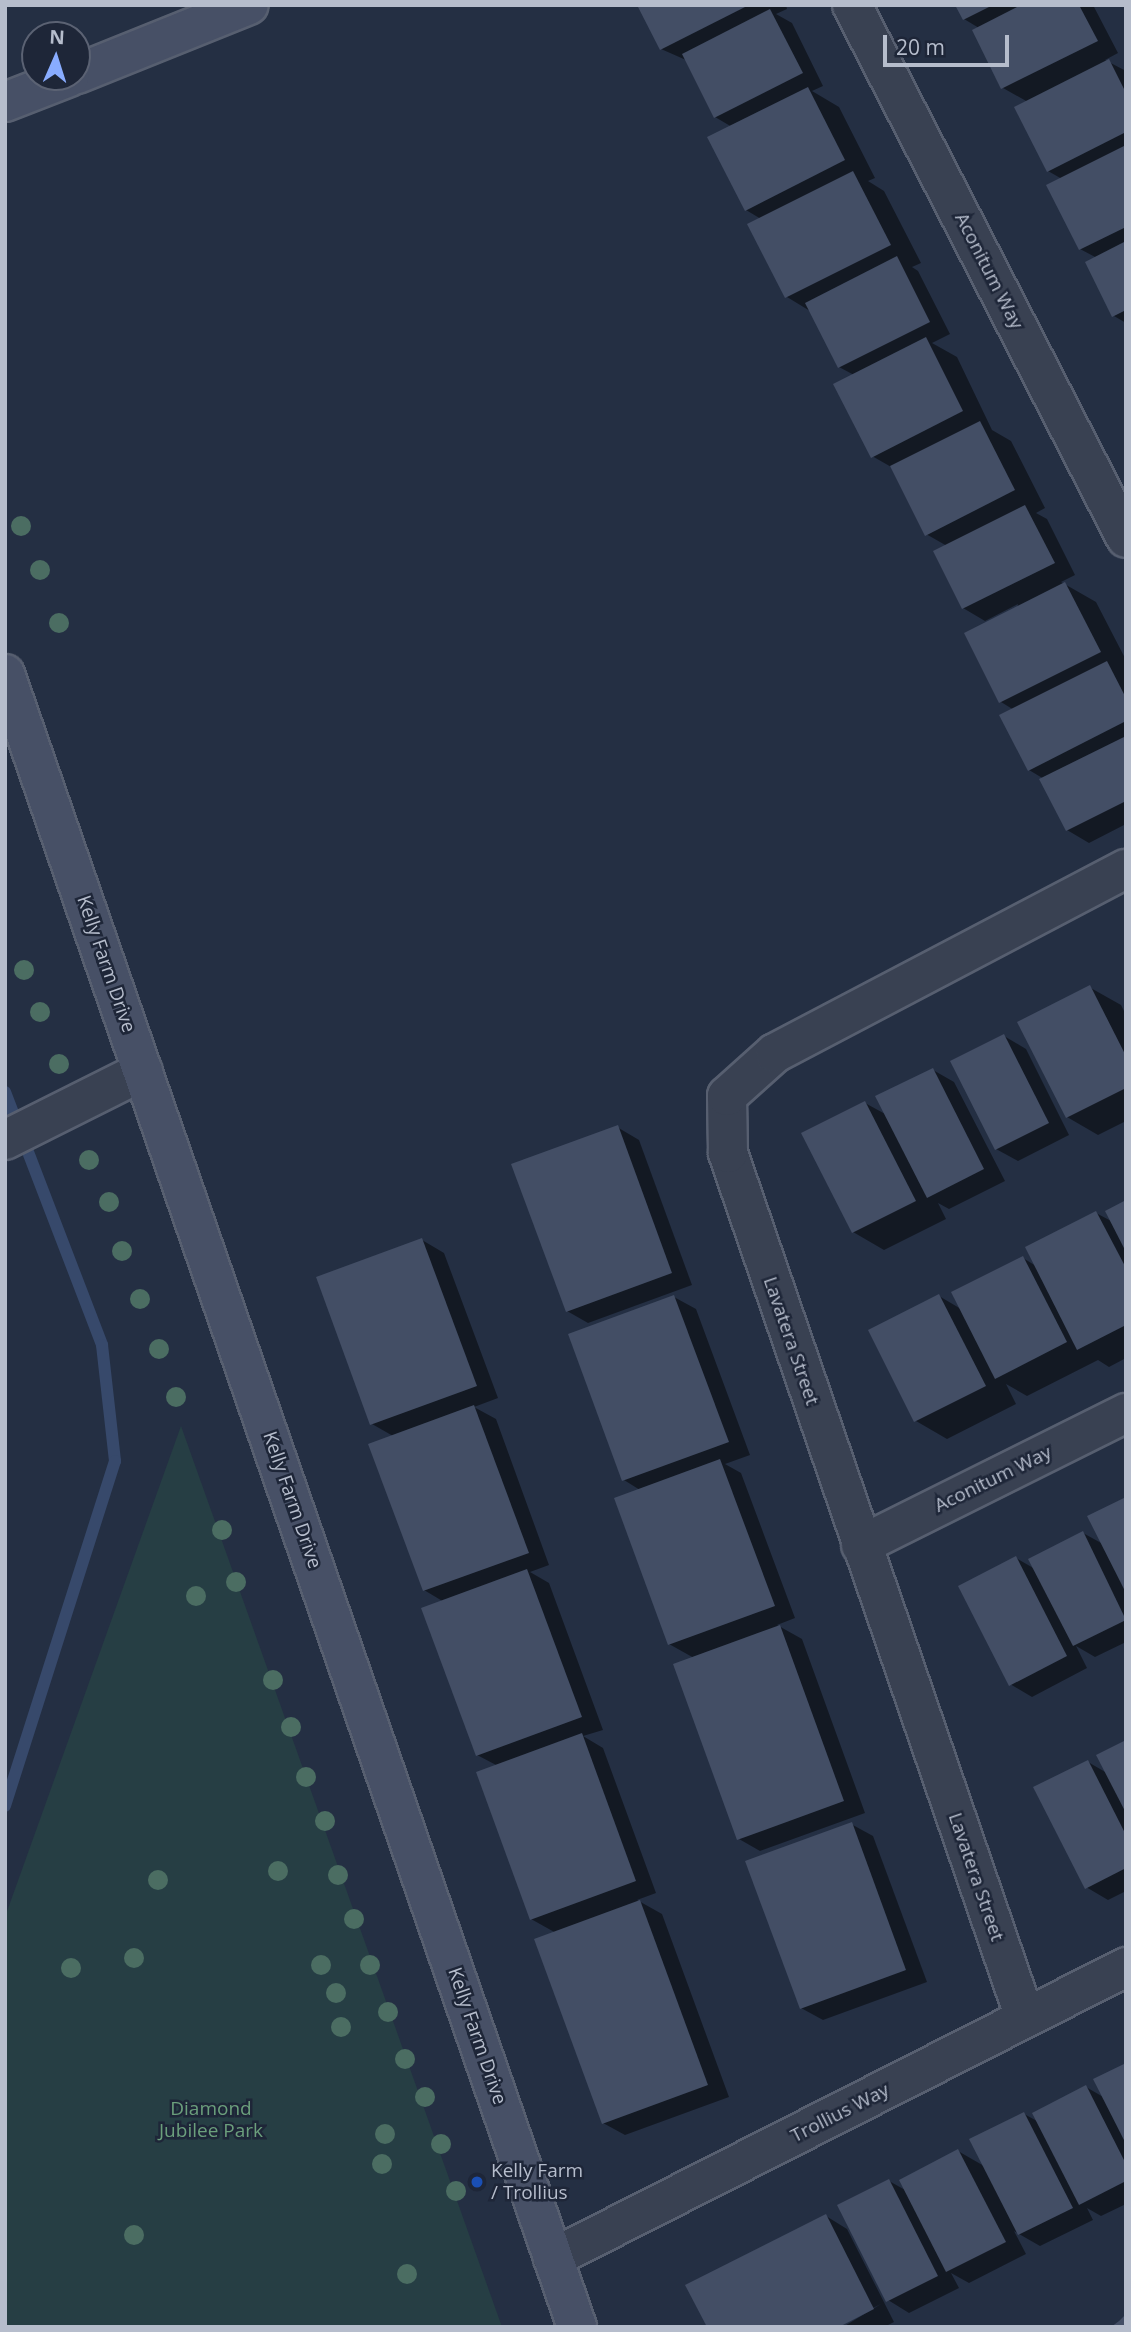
<!DOCTYPE html>
<html>
<head>
<meta charset="utf-8">
<style>
	body { margin:0 }
	#map { position:relative; width:1131px; height:2332px; overflow:hidden; background:#242f43; font-family:"Open Sans",sans-serif }
	div>[style] { position:absolute }
	[style*='--x'] { left:calc(var(--x)*1px); top:calc(var(--y)*1px); width:calc(var(--w)*1px); rotate:calc(var(--a)*1deg) }
	.green>* { inset:0; background:#263e44 }
	.shadow>* { inset:0; background:#0007 }
	.stream>* { height:12px; margin:-6px; padding:0 6px; transform-origin:6px; border-radius:6px; background:#37496b }
	.building>* { inset:0; background:#434e65 }
	.roads { filter:drop-shadow(2px 0 #575f70) drop-shadow(-2px 0 #575f70) drop-shadow(0 2px #575f70) drop-shadow(0 -2px #575f70) }
	.street>* { height:38px; margin:-19px; padding:0 19px; transform-origin:19px; border-radius:19px; background:#394152 }
	.secondary>* { height:38px; margin:-19px; padding:0 19px; transform-origin:19px; border-radius:19px; background:#475066 }
	.trees>* { width:20px; height:20px; margin:-10px; border-radius:50%; background:#4b6d62 }
	.dots>* { width:19px; height:19px; translate:-50% -50%; box-sizing:border-box; border:4px solid #1e2638; border-radius:50% }
	span { translate:-50% -50%; white-space:nowrap; text-align:center; line-height:1.15; -webkit-text-stroke:5px #1e2638; paint-order:stroke }
	.street-label { font-size:19px; color:#b6bdcc }
	.park-label { font-size:19px; color:#6b9f7c }
	.poi-label { font-size:19px; color:#b6bdcc }
	.left { translate:0 -50%; text-align:left }
	.frame { position:absolute; inset:0; border:7px solid #b6bdcc; pointer-events:none }
	.north { position:absolute; left:21px; top:21px; width:70px; height:70px; box-sizing:border-box; background:#1e2638; border:2px solid #5b6273; border-radius:50%; rotate:3deg; font-size:19px; font-weight:700; line-height:28px; text-align:center; color:#b6bdcc }
	.north::after { content:''; display:block; margin:auto; width:24px; height:32px; background:#89acff; clip-path:polygon(50% 0,100% 100%,50% 72%,0 100%) }
	.scale { position:absolute; left:883px; top:35px; width:126px; height:32px; box-sizing:border-box; border:4px solid #b6bdcc; border-top:0; padding-left:9px; font-size:21px; line-height:24px; white-space:nowrap; color:#b6bdcc; -webkit-text-stroke:5px #1e2638; paint-order:stroke }
</style>
</head>
<body>
<div id="map">
	<div class="green">
		<div style="clip-path:polygon(181px 1426px,502px 2327px,5px 2327px,5px 1917px)"></div>
	</div>
	<div class="shadow">
		<div style="clip-path:polygon(639px 5px,786px 5px,787px 9px,776px 14px,792px 23px,823px 86px,812px 91px,839px 107px,875px 178px,868px 181px,884px 191px,921px 263px,912px 267px,918px 271px,950px 334px,932px 343px,957px 357px,992px 430px,1011px 441px,1045px 508px,1036px 513px,1047px 519px,1075px 575px,1061px 582px,1096px 602px,1126px 660px,1126px 824px,1089px 843px,1067px 830px,1044px 779px,1029px 770px,1014px 710px,1001px 702px,1018px 604px,985px 621px,963px 608px,947px 546px,926px 534px,893px 468px,872px 456px,854px 375px,839px 367px,810px 311px,787px 297px,761px 219px,746px 210px,732px 127px,715px 117px,686px 60px,661px 49px)"></div>
		<div style="clip-path:polygon(957px 5px,1093px 5px,1118px 53px,1105px 60px,1126px 71px,1126px 323px,1114px 316px,1097px 258px,1080px 249px,1062px 179px,1048px 171px,1028px 102px,1003px 88px,979px 28px,964px 19px)"></div>
		<div style="clip-path:polygon(1089px 987px,1121px 1005px,1126px 1015px,1126px 1121px,1098px 1135px,1067px 1117px)"></div>
		<div style="clip-path:polygon(1004px 1036px,1026px 1049px,1069px 1135px,1018px 1161px,996px 1149px)"></div>
		<div style="clip-path:polygon(933px 1070px,954px 1082px,1005px 1181px,949px 1209px,938px 1203px,946px 1219px,884px 1250px,853px 1232px,865px 1103px,887px 1115px)"></div>
		<div style="clip-path:polygon(617px 1127px,639px 1140px,692px 1285px,588px 1323px,567px 1311px)"></div>
		<div style="clip-path:polygon(1126px 1202px,1126px 1358px,1109px 1367px,1098px 1360px,1027px 1396px,1006px 1384px,1016px 1404px,947px 1439px,916px 1421px,939px 1296px,961px 1309px,1023px 1258px,1036px 1266px,1096px 1213px,1113px 1222px)"></div>
		<div style="clip-path:polygon(422px 1240px,444px 1253px,498px 1398px,474px 1407px,496px 1419px,549px 1565px,530px 1572px,549px 1583px,603px 1730px,583px 1736px,603px 1748px,656px 1893px,637px 1900px,662px 1914px,729px 2097px,625px 2135px,603px 2123px,556px 1933px,531px 1919px,498px 1766px,477px 1755px,444px 1602px,424px 1590px,393px 1436px,372px 1424px)"></div>
		<div style="clip-path:polygon(674px 1297px,696px 1309px,750px 1455px,725px 1464px,741px 1473px,795px 1618px,777px 1625px,802px 1639px,865px 1813px,760px 1851px,739px 1839px,694px 1658px,669px 1644px,640px 1490px,624px 1480px)"></div>
		<div style="clip-path:polygon(1126px 1499px,1126px 1642px,1095px 1657px,1076px 1646px,1087px 1668px,1032px 1697px,1010px 1684px,1016px 1558px,1035px 1569px,1083px 1533px,1103px 1544px)"></div>
		<div style="clip-path:polygon(1126px 1742px,1126px 1891px,1108px 1900px,1086px 1887px,1088px 1762px,1107px 1773px)"></div>
		<div style="clip-path:polygon(851px 1824px,873px 1836px,927px 1982px,823px 2020px,801px 2008px)"></div>
		<div style="clip-path:polygon(1126px 2065px,1126px 2204px,1101px 2216px,1087px 2208px,1093px 2220px,1040px 2246px,1014px 2231px,1026px 2254px,969px 2283px,951px 2273px,959px 2288px,909px 2313px,888px 2300px,889px 2181px,907px 2191px,958px 2151px,984px 2166px,1024px 2114px,1039px 2122px,1086px 2087px,1105px 2098px)"></div>
		<div style="clip-path:polygon(826px 2216px,847px 2229px,894px 2322px,884px 2327px,843px 2327px,881px 2304px,835px 2327px)"></div>
	</div>
	<div class="stream">
		<div style="--x:5;--y:1092;--w:271;--a:69"></div>
		<div style="--x:102;--y:1345;--w:117;--a:83.6"></div>
		<div style="--x:115;--y:1461;--w:362;--a:107.7"></div>
	</div>
	<div class="building">
		<div style="clip-path:polygon(637px 5px,749px 5px,660px 50px)"></div>
		<div style="clip-path:polygon(955px 5px,993px 5px,963px 20px)"></div>
		<div style="clip-path:polygon(1021px 5px,1079px 5px,1098px 41px,1001px 89px,972px 30px)"></div>
		<div style="clip-path:polygon(770px 9px,803px 73px,714px 118px,682px 54px)"></div>
		<div style="clip-path:polygon(1109px 59px,1126px 93px,1126px 132px,1047px 172px,1014px 107px)"></div>
		<div style="clip-path:polygon(808px 87px,845px 160px,745px 211px,707px 137px)"></div>
		<div style="clip-path:polygon(1126px 145px,1126px 227px,1079px 250px,1046px 185px)"></div>
		<div style="clip-path:polygon(853px 171px,891px 245px,785px 298px,747px 224px)"></div>
		<div style="clip-path:polygon(1126px 241px,1126px 310px,1112px 317px,1085px 262px)"></div>
		<div style="clip-path:polygon(897px 256px,930px 322px,838px 368px,805px 303px)"></div>
		<div style="clip-path:polygon(926px 337px,963px 411px,871px 458px,833px 384px)"></div>
		<div style="clip-path:polygon(980px 421px,1015px 490px,925px 536px,890px 466px)"></div>
		<div style="clip-path:polygon(1025px 505px,1055px 563px,962px 609px,933px 551px)"></div>
		<div style="clip-path:polygon(1065px 582px,1101px 652px,999px 703px,964px 633px)"></div>
		<div style="clip-path:polygon(1107px 661px,1126px 698px,1126px 721px,1028px 771px,999px 715px)"></div>
		<div style="clip-path:polygon(1126px 736px,1126px 801px,1066px 831px,1039px 779px)"></div>
		<div style="clip-path:polygon(1090px 985px,1126px 1056px,1126px 1088px,1066px 1118px,1017px 1022px)"></div>
		<div style="clip-path:polygon(1004px 1034px,1049px 1123px,995px 1150px,950px 1061px)"></div>
		<div style="clip-path:polygon(933px 1068px,984px 1169px,927px 1198px,875px 1096px)"></div>
		<div style="clip-path:polygon(865px 1101px,916px 1201px,852px 1233px,801px 1133px)"></div>
		<div style="clip-path:polygon(618px 1125px,672px 1273px,566px 1312px,511px 1164px)"></div>
		<div style="clip-path:polygon(1126px 1200px,1126px 1252px,1105px 1211px)"></div>
		<div style="clip-path:polygon(1096px 1211px,1126px 1268px,1126px 1325px,1077px 1350px,1025px 1247px)"></div>
		<div style="clip-path:polygon(422px 1238px,477px 1386px,370px 1425px,316px 1277px)"></div>
		<div style="clip-path:polygon(1023px 1256px,1067px 1342px,995px 1379px,951px 1292px)"></div>
		<div style="clip-path:polygon(939px 1294px,986px 1386px,914px 1422px,868px 1330px)"></div>
		<div style="clip-path:polygon(674px 1295px,729px 1442px,622px 1481px,568px 1334px)"></div>
		<div style="clip-path:polygon(474px 1405px,529px 1553px,423px 1591px,368px 1444px)"></div>
		<div style="clip-path:polygon(720px 1459px,775px 1606px,668px 1645px,614px 1498px)"></div>
		<div style="clip-path:polygon(1126px 1497px,1126px 1593px,1087px 1516px)"></div>
		<div style="clip-path:polygon(1083px 1531px,1126px 1620px,1073px 1646px,1028px 1559px)"></div>
		<div style="clip-path:polygon(1016px 1556px,1067px 1656px,1009px 1686px,958px 1586px)"></div>
		<div style="clip-path:polygon(527px 1569px,582px 1717px,476px 1756px,421px 1608px)"></div>
		<div style="clip-path:polygon(780px 1625px,844px 1801px,737px 1840px,673px 1664px)"></div>
		<div style="clip-path:polygon(582px 1733px,636px 1881px,530px 1920px,476px 1772px)"></div>
		<div style="clip-path:polygon(1126px 1740px,1126px 1813px,1096px 1755px)"></div>
		<div style="clip-path:polygon(1088px 1760px,1126px 1835px,1126px 1868px,1085px 1889px,1033px 1787px)"></div>
		<div style="clip-path:polygon(852px 1822px,906px 1970px,800px 2009px,745px 1861px)"></div>
		<div style="clip-path:polygon(640px 1900px,708px 2085px,602px 2124px,534px 1939px)"></div>
		<div style="clip-path:polygon(1126px 2063px,1126px 2144px,1093px 2079px)"></div>
		<div style="clip-path:polygon(1086px 2085px,1126px 2164px,1126px 2181px,1079px 2205px,1032px 2113px)"></div>
		<div style="clip-path:polygon(1024px 2112px,1073px 2208px,1018px 2235px,969px 2139px)"></div>
		<div style="clip-path:polygon(958px 2149px,1006px 2242px,946px 2272px,899px 2180px)"></div>
		<div style="clip-path:polygon(889px 2179px,938px 2276px,886px 2302px,837px 2205px)"></div>
		<div style="clip-path:polygon(826px 2214px,874px 2309px,839px 2327px,707px 2327px,685px 2285px)"></div>
		<div style="clip-path:polygon(1126px 2314px,1126px 2327px,1111px 2327px,1119px 2321px)"></div>
	</div>
	<div class="roads">
		<div class="street">
			<div style="--x:852;--y:5;--w:599;--a:62.79"></div>
			<div style="--x:5;--y:1140;--w:154;--a:-26.6"></div>
			<div style="--x:861;--y:1545;--w:296;--a:-26.5"></div>
			<div style="--x:1025;--y:2018;--w:915;--a:-108.95"></div>
			<div style="--x:728;--y:1153;--w:57;--a:-91"></div>
			<div style="--x:727;--y:1096;--w:64;--a:-41.9"></div>
			<div style="--x:775;--y:1053;--w:396;--a:-27.7"></div>
			<div style="--x:553;--y:2258;--w:643;--a:-26.92"></div>
		</div>
		<div class="secondary">
			<div style="--x:77;--y:74;--w:185;--a:-21.9"></div>
			<div style="--x:5;--y:102;--w:69;--a:-21.3"></div>
			<div style="--x:5;--y:674;--w:1749;--a:70.91"></div>
		</div>
	</div>
	<div class="trees">
		<div style="left:21px;top:526px"></div>
		<div style="left:40px;top:570px"></div>
		<div style="left:59px;top:623px"></div>
		<div style="left:24px;top:970px"></div>
		<div style="left:40px;top:1012px"></div>
		<div style="left:59px;top:1064px"></div>
		<div style="left:89px;top:1160px"></div>
		<div style="left:109px;top:1202px"></div>
		<div style="left:122px;top:1251px"></div>
		<div style="left:140px;top:1299px"></div>
		<div style="left:159px;top:1349px"></div>
		<div style="left:176px;top:1397px"></div>
		<div style="left:222px;top:1530px"></div>
		<div style="left:236px;top:1582px"></div>
		<div style="left:196px;top:1596px"></div>
		<div style="left:273px;top:1680px"></div>
		<div style="left:291px;top:1727px"></div>
		<div style="left:306px;top:1777px"></div>
		<div style="left:325px;top:1821px"></div>
		<div style="left:278px;top:1871px"></div>
		<div style="left:338px;top:1875px"></div>
		<div style="left:158px;top:1880px"></div>
		<div style="left:354px;top:1919px"></div>
		<div style="left:134px;top:1958px"></div>
		<div style="left:321px;top:1965px"></div>
		<div style="left:370px;top:1965px"></div>
		<div style="left:71px;top:1968px"></div>
		<div style="left:336px;top:1993px"></div>
		<div style="left:388px;top:2012px"></div>
		<div style="left:341px;top:2027px"></div>
		<div style="left:405px;top:2059px"></div>
		<div style="left:425px;top:2097px"></div>
		<div style="left:385px;top:2134px"></div>
		<div style="left:441px;top:2144px"></div>
		<div style="left:382px;top:2164px"></div>
		<div style="left:456px;top:2191px"></div>
		<div style="left:134px;top:2235px"></div>
		<div style="left:407px;top:2274px"></div>
	</div>
	<div class="dots">
		<div style="left:477px;top:2182px;background:#1a4fb4"></div>
	</div>
	<div class="street-label">
		<span style="left:989px;top:271px;rotate:63deg">Aconitum Way</span>
		<span style="left:106px;top:964px;rotate:71deg">Kelly Farm Drive</span>
		<span style="left:791px;top:1341px;rotate:71deg">Lavatera Street</span>
		<span style="left:993px;top:1479px;rotate:-26deg">Aconitum Way</span>
		<span style="left:292px;top:1500px;rotate:71deg">Kelly Farm Drive</span>
		<span style="left:976px;top:1877px;rotate:71deg">Lavatera Street</span>
		<span style="left:477px;top:2036px;rotate:71deg">Kelly Farm Drive</span>
		<span style="left:840px;top:2113px;rotate:-27deg">Trollius Way</span>
	</div>
	<div class="park-label">
		<span style="left:211px;top:2120px">Diamond<br>Jubilee Park</span>
	</div>
	<div class="poi-label">
		<span class="left" style="left:491px;top:2182px">Kelly Farm<br>/ Trollius</span>
	</div>
	<div class="frame"></div>
	<div class="north">N</div>
	<div class="scale">20 m</div>
</div>
</body>
</html>
